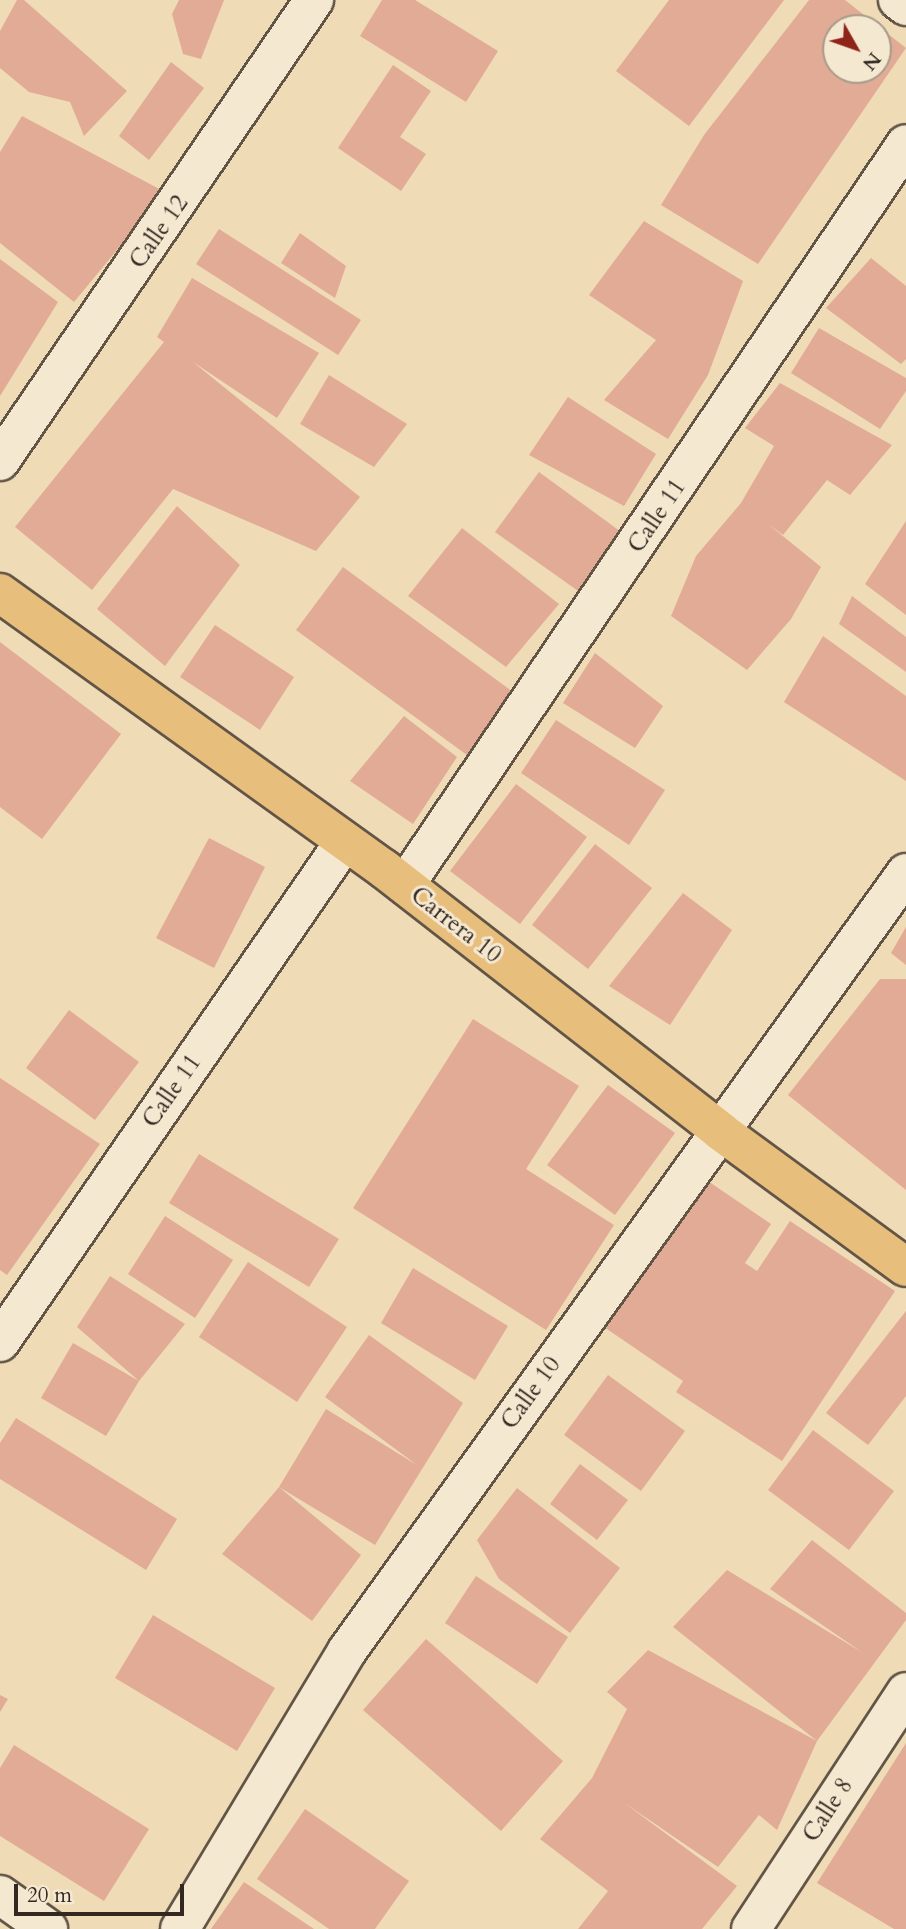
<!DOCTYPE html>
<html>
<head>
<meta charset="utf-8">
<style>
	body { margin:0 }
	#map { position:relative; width:906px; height:1929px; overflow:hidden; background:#f0dbb7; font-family:Cardo,serif }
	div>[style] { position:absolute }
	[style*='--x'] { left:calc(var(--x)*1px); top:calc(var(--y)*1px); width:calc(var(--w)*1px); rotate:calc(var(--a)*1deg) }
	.building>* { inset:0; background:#e2ab95 }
	.roads { filter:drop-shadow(2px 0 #625546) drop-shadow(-2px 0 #625546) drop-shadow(0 2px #625546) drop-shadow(0 -2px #625546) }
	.minor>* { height:38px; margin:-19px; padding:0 19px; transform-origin:19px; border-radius:19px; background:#f5e8d0 }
	.major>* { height:38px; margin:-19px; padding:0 19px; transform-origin:19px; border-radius:19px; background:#e8be7c }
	span { translate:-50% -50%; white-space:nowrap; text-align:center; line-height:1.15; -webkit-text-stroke:6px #f5e8d0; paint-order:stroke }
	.street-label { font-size:24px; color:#322820 }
	.north { position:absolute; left:822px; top:14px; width:70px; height:70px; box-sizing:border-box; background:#f5e8d0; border:2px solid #a79b8a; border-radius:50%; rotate:130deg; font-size:19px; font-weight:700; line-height:28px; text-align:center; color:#322820 }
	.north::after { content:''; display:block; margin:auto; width:24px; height:32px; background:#8f2418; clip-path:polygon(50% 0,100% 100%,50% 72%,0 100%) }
	.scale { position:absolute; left:14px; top:1884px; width:170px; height:32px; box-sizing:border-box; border:4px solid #322820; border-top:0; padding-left:9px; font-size:21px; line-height:24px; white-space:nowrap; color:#322820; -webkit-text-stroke:5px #f5e8d0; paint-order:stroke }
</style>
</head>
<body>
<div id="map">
	<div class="building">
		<div style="clip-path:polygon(17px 0,24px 0,127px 91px,84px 136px,70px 102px,29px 92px,0 68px,0 31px)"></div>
		<div style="clip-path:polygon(179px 0,224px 0,201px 59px,183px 54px,172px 14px)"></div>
		<div style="clip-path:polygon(382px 0,415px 0,498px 51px,466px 102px,360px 36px)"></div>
		<div style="clip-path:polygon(669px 0,784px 0,689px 126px,616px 71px)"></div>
		<div style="clip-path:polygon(evenodd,809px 0,845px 0,906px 48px,758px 264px,661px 205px,704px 135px,809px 0,836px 28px,878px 28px,878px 70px,836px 70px,836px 28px)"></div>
		<div style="clip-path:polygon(171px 62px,204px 88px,149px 160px,119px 136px)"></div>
		<div style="clip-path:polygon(393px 65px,431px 91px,400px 137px,426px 154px,401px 191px,338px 148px)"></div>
		<div style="clip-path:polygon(22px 116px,165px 192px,74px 302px,0 243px,0 152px)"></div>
		<div style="clip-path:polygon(644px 221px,743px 281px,708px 375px,668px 439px,604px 400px,656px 340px,589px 295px)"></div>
		<div style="clip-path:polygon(219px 229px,361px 320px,338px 355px,196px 264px)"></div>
		<div style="clip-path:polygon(300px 233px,346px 266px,335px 298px,281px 263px)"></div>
		<div style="clip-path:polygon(871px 258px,906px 286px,906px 359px,901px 364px,826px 308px)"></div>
		<div style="clip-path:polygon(0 259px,58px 302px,0 396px)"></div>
		<div style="clip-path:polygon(192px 278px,319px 353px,277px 418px,193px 362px,360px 497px,316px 551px,173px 489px,92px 590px,15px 527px,164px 342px,157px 337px)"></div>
		<div style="clip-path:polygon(819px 328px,906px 378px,906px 391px,880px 429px,791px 373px)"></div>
		<div style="clip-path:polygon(329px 375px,407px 424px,374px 467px,300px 424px)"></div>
		<div style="clip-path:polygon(780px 383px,892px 445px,850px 495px,827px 480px,783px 535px,768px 524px,821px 567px,791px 619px,747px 670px,671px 616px,696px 556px,741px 503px,774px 446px,745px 428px)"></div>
		<div style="clip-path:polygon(568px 397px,656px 454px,624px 506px,529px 455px)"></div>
		<div style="clip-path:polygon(539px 472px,624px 534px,581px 593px,495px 532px)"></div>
		<div style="clip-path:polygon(177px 506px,240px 565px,165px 666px,97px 609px)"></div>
		<div style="clip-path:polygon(906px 521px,906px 615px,865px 584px)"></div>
		<div style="clip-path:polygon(462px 528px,559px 604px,506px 667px,408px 596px)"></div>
		<div style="clip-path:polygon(343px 567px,517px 695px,471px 758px,296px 630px)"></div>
		<div style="clip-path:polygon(852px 596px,906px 637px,906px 672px,839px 624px)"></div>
		<div style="clip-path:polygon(215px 625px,294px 677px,260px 730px,180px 677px)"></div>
		<div style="clip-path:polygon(823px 636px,906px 696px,906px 781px,784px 702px)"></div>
		<div style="clip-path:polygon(0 642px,121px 734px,42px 839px,0 807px)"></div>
		<div style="clip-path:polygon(595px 653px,663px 706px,635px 748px,563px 703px)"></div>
		<div style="clip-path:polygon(404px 716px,457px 757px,413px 824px,350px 781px)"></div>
		<div style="clip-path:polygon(556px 720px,665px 790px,629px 845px,521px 773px)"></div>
		<div style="clip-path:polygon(516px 784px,587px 837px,520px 924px,450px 871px)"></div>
		<div style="clip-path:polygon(209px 838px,265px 867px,214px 968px,156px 938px)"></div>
		<div style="clip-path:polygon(595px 844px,652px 888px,588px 969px,532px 925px)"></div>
		<div style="clip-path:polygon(683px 893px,732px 930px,670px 1025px,609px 986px)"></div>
		<div style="clip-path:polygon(906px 927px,906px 965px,891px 953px)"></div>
		<div style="clip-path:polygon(880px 979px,906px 979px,906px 1190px,788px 1095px)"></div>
		<div style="clip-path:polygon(69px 1010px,139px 1062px,95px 1120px,26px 1068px)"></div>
		<div style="clip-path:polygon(473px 1019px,579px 1086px,526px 1169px,614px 1225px,546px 1330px,353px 1208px)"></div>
		<div style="clip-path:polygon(0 1078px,100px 1144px,7px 1275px,0 1270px)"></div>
		<div style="clip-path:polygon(608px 1085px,675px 1133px,615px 1215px,547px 1165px)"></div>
		<div style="clip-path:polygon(199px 1154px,339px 1239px,309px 1287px,169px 1203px)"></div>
		<div style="clip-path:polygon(705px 1179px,771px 1224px,745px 1263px,757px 1271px,790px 1221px,895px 1291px,782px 1461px,676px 1392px,683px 1381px,604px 1327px)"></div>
		<div style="clip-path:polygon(165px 1216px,233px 1260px,195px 1318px,128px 1274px)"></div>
		<div style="clip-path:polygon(248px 1262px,347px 1327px,297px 1402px,199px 1337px)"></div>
		<div style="clip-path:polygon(413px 1268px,508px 1326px,475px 1380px,381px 1323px)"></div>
		<div style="clip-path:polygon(110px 1276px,185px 1324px,139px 1381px,106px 1436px,41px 1398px,73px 1343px,139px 1381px,77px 1327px)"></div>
		<div style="clip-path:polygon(906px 1311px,906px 1396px,868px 1445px,826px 1413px)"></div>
		<div style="clip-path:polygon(369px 1335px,463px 1403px,375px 1545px,279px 1487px,326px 1409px,417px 1465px,325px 1397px)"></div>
		<div style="clip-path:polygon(608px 1375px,685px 1431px,641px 1491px,564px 1435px)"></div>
		<div style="clip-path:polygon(16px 1418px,177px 1519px,146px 1570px,0 1479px,0 1443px)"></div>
		<div style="clip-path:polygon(813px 1430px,894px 1491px,849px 1550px,768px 1490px)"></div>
		<div style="clip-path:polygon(580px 1464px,628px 1500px,597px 1540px,550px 1504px)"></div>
		<div style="clip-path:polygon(279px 1487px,361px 1555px,312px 1621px,222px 1554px)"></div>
		<div style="clip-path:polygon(517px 1488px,620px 1568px,570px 1633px,499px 1579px,477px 1540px)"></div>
		<div style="clip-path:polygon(812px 1540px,906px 1613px,906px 1620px,817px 1741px,673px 1627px,727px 1570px,863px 1653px,770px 1589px)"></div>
		<div style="clip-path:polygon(476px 1576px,568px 1637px,537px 1684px,445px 1623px)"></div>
		<div style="clip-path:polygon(153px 1615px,275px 1688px,237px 1751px,115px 1678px)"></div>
		<div style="clip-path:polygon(426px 1639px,563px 1761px,501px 1831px,363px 1710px)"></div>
		<div style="clip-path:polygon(648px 1650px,817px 1741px,777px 1830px,759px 1815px,718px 1867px,623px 1802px,737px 1886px,702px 1929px,578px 1929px,608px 1891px,540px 1839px,592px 1778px,627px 1709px,607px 1692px)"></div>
		<div style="clip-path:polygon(0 1695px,8px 1699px,0 1712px)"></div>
		<div style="clip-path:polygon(906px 1743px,906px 1929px,894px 1929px,817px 1883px)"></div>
		<div style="clip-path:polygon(14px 1745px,149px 1829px,104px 1901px,0 1836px,0 1768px)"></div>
		<div style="clip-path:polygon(305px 1809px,409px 1881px,375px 1929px,329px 1929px,257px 1879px)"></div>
		<div style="clip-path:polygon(244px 1882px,314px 1929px,211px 1929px)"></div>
	</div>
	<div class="roads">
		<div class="minor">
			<div style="--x:898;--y:0;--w:10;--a:37"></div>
			<div style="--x:0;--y:461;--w:558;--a:-55.74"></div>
			<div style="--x:405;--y:885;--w:894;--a:-55.94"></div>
			<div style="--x:0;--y:1342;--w:608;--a:-55.45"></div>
			<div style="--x:0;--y:1895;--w:59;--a:35.3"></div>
			<div style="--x:180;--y:1929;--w:324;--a:-59"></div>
			<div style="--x:347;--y:1651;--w:958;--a:-54.3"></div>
			<div style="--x:751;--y:1929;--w:283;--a:-56.8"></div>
		</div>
		<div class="major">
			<div style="--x:0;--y:593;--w:473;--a:35.7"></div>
			<div style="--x:384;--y:869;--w:426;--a:37.9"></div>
			<div style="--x:720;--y:1131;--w:230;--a:36.2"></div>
		</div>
	</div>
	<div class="street-label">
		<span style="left:159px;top:232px;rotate:-55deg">Calle 12</span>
		<span style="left:657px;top:516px;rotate:-56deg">Calle 11</span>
		<span style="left:456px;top:925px;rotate:38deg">Carrera 10</span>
		<span style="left:172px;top:1091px;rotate:-55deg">Calle 11</span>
		<span style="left:531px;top:1393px;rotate:-54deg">Calle 10</span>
		<span style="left:828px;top:1810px;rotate:-57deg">Calle 8</span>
	</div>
	<div class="north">N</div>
	<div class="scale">20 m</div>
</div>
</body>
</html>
